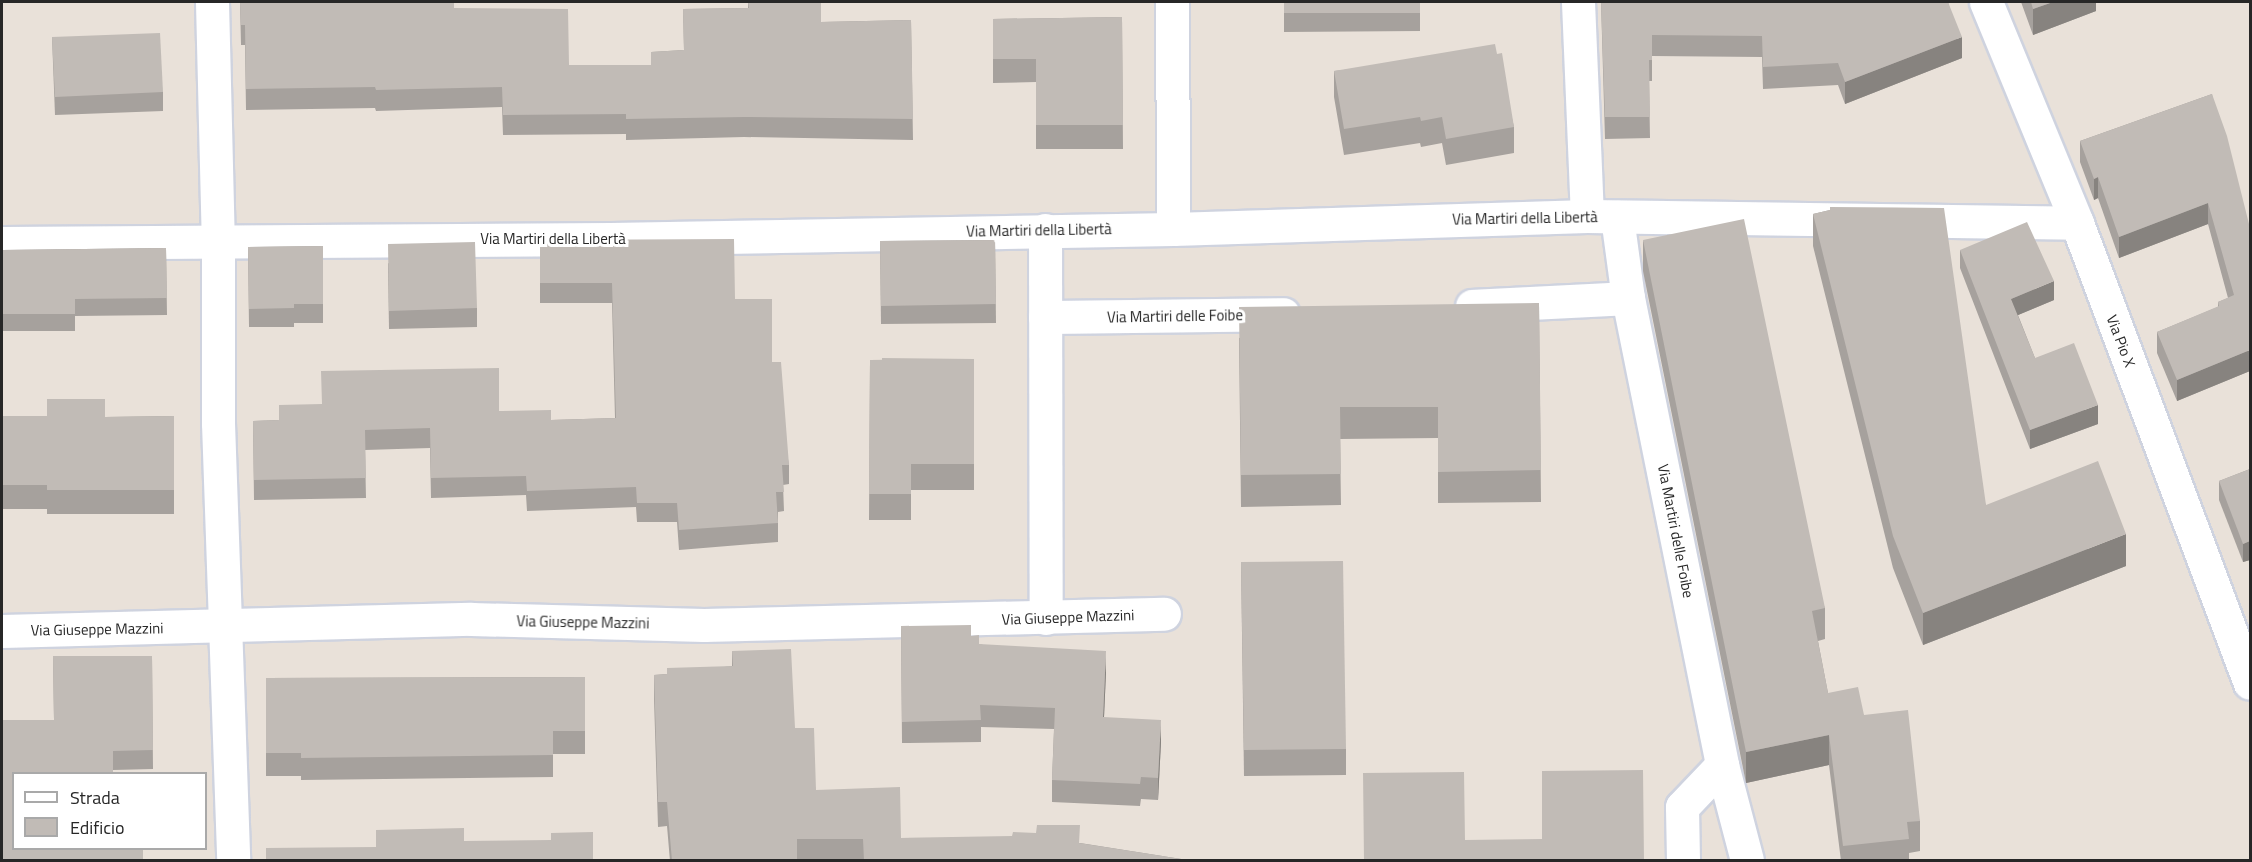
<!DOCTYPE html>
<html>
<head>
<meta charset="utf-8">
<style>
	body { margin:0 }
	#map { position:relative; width:2252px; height:862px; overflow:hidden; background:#e9e1d9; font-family:"Titillium Web",sans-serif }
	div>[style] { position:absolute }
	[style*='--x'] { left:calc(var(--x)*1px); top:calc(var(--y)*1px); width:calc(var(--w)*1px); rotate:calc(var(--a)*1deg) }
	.roads { filter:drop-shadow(2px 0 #cfd3df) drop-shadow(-2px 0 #cfd3df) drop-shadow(0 2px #cfd3df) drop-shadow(0 -2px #cfd3df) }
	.minor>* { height:33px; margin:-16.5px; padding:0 16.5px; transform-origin:16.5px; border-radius:16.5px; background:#fff }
	.wall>* { inset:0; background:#a6a19d }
	.shaded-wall>* { inset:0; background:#87837f }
	.building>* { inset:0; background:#c1bbb6 }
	span { translate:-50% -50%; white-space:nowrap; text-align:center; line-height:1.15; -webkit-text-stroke:6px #fff; paint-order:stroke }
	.street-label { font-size:15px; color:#272727 }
	.frame { position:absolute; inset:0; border:3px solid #272727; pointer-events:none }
	.legend { position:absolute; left:12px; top:772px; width:195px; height:78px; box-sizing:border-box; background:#fff; border:2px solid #a9a9a9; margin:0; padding:8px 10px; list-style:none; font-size:18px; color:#272727 }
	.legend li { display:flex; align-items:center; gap:12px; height:30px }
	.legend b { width:30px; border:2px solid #a9a9a9 }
</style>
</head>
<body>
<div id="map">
	<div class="roads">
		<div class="minor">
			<div style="--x:212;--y:2;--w:238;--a:88.6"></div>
			<div style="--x:218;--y:240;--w:183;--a:90"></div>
			<div style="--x:218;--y:423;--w:437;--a:88"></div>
			<div style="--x:1172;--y:2;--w:227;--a:89.7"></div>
			<div style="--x:1578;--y:2;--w:214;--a:87.6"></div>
			<div style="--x:1986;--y:2;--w:239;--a:67.6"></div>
			<div style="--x:2077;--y:223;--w:491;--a:69.4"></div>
			<div style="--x:1617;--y:217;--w:82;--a:82.3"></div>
			<div style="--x:1628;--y:298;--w:476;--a:78.6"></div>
			<div style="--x:1722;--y:765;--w:98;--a:75.3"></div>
			<div style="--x:1045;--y:230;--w:388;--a:89.9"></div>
			<div style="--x:2;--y:243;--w:609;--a:-0.38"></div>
			<div style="--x:611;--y:239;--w:562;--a:-1.02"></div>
			<div style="--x:1173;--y:229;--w:414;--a:-1.8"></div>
			<div style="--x:1587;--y:216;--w:490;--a:0.8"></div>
			<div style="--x:1472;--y:306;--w:156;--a:-2.9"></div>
			<div style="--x:1045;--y:317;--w:238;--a:-0.7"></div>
			<div style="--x:2;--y:631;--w:469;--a:-1.5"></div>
			<div style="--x:471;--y:619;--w:233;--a:1.5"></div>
			<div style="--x:704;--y:625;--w:460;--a:-1.4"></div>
			<div style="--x:1683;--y:860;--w:53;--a:-91.1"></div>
			<div style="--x:1682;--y:807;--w:58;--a:-46.4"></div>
		</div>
	</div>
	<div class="wall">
		<div style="clip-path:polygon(240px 2px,454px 8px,569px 65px,651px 65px,651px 52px,684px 50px,683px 9px,748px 8px,748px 2px,821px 2px,821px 22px,911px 20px,913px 140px,744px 137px,626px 140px,626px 134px,503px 135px,502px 107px,376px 111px,375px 108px,246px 110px,245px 45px,241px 45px)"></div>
		<div style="clip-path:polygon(1284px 2px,1420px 2px,1420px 31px,1284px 32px)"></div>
		<div style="clip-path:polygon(1601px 2px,1948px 2px,1962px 58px,1845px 104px,1838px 85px,1763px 89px,1762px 57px,1652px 56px,1652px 81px,1649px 81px,1650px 138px,1605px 139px)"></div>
		<div style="clip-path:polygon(2021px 2px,2099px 2px,2096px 3px,2096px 11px,2033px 35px)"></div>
		<div style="clip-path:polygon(1122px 17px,1123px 149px,1036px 149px,1036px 82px,993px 83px,993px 19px)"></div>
		<div style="clip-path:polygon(52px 37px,163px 92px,163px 111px,55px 115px)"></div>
		<div style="clip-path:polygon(1497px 54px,1514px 127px,1514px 153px,1446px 165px,1442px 143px,1421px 147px,1420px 143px,1344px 155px,1334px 97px,1334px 71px)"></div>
		<div style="clip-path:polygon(2212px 94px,2250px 371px,2177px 401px,2157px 353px,2157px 332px,2218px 307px,2218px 302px,2228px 298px,2208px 224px,2119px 258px,2098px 198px,2094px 200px,2080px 162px,2080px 141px)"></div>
		<div style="clip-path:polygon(1830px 207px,1986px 505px,2126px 566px,1923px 645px,1893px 568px,1813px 246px,1813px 214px,1830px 210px)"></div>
		<div style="clip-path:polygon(540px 240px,735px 299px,772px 362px,789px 465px,789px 484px,783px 485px,784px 511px,778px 512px,778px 542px,679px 550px,677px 522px,637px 522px,636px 507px,527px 511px,526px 495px,431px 498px,430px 448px,365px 450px,366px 498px,254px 500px,253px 421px,279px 420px,279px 405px,499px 411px,551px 420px,615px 418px,612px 303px,540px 303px)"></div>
		<div style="clip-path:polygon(995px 240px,996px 323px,881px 324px,880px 241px)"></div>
		<div style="clip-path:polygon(1643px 240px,1825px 608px,1825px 639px,1818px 641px,1828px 693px,1864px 715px,1920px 821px,1920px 851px,1909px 853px,1909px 861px,1841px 861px,1829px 765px,1746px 783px,1643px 271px)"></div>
		<div style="clip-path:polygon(323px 246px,323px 323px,294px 323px,294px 327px,249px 327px,248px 247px)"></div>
		<div style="clip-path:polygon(166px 248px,167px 315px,75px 316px,75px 331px,2px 331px,2px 250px)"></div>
		<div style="clip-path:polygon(1960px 250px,2054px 300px,2018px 315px,2035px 358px,2098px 424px,2030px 449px,1960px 268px)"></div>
		<div style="clip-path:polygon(388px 263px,477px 308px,477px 327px,389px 329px)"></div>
		<div style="clip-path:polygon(1539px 303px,1541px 502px,1438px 503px,1438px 438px,1340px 439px,1341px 505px,1241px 507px,1239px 338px)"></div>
		<div style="clip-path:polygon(974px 359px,974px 490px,911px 490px,911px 520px,869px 520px,870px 360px)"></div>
		<div style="clip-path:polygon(2px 416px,105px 417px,174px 416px,174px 514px,47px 514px,47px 509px,2px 509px)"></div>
		<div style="clip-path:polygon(2250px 469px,2250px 560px,2243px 562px,2219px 500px,2219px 481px)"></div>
		<div style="clip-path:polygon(1241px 562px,1346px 749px,1346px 775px,1244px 776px)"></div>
		<div style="clip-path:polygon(901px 626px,971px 636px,979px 644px,1106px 672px,1104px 718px,1161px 742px,1158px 800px,1141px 799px,1140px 806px,1052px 802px,1052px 780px,1054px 729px,981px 727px,981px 742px,902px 743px)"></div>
		<div style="clip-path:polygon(732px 651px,795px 728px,816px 790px,901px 838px,1080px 843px,1194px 861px,670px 861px,667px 826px,658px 827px,654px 699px,654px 675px,667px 674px,732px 666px)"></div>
		<div style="clip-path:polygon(53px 656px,152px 656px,153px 769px,113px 770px,113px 774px,14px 774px,14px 849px,143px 849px,143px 861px,2px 861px,2px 720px,54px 720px)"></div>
		<div style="clip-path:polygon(585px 677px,585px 754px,553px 754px,553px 777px,301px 780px,301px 776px,266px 776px,266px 678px)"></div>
	</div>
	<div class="shaded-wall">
		<div style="clip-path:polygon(2053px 2px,2099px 2px,2096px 3px,2096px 11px,2033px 35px,2033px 9px)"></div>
		<div style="clip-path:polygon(1962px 37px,1962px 58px,1845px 104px,1845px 82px)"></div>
		<div style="clip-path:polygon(2098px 177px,2098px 198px,2094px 200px,2094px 179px)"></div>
		<div style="clip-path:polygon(2208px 203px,2208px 224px,2119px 258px,2119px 237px)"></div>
		<div style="clip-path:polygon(2054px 281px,2054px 300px,2011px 318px,2011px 299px)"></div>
		<div style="clip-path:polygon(2250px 350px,2250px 371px,2177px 401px,2177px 380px)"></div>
		<div style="clip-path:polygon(2098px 405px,2098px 424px,2030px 449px,2030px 430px)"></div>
		<div style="clip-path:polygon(2126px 534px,2126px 566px,1923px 645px,1923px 613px)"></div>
		<div style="clip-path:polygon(2250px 541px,2250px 560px,2243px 562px,2243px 544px)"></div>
		<div style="clip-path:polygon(1106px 651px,1106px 672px,1103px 739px,1103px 717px)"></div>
		<div style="clip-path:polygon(1161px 720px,1161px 742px,1158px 800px,1158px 778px)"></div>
		<div style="clip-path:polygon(1829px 735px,1829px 765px,1746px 783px,1746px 752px)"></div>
	</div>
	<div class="building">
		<div style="clip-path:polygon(240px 2px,454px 2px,454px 8px,568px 9px,569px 65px,651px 65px,651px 52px,684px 50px,683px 9px,749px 8px,748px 2px,821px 2px,821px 22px,911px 20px,913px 119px,744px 117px,626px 119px,626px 114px,503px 115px,502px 87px,376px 90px,375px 87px,246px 89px,245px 25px,241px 25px)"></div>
		<div style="clip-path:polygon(1284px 2px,1420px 2px,1420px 13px,1284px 13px)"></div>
		<div style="clip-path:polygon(1601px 2px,1948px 2px,1962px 37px,1845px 82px,1838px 63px,1763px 67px,1762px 36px,1652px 35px,1652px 60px,1649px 60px,1650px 117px,1605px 117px)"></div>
		<div style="clip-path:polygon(2031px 2px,2053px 2px,2033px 9px)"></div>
		<div style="clip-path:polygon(1122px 17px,1123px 125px,1036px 125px,1036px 59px,993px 59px,993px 19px)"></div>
		<div style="clip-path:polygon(160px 33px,163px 92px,55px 97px,52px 37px)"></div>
		<div style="clip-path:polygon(1495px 44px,1497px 54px,1502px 53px,1514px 127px,1446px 139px,1442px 117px,1421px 121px,1420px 117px,1344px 129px,1334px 71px)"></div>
		<div style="clip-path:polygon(2212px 94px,2227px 136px,2250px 228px,2250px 350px,2177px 380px,2157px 332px,2219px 306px,2218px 302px,2234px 295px,2208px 203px,2119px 237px,2098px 177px,2094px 179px,2080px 141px)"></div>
		<div style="clip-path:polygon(1830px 207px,1944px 208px,1986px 505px,2098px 461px,2126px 534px,1923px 613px,1893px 536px,1813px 214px,1830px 210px)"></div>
		<div style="clip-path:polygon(1744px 219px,1825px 608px,1812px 611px,1828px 693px,1858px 687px,1864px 715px,1908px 710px,1920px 821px,1907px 822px,1909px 839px,1843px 846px,1829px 735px,1746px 752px,1643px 240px)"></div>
		<div style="clip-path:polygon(2027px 222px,2054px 281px,2011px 299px,2035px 358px,2074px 343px,2098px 405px,2030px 430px,1960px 250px)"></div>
		<div style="clip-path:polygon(734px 239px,735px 299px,772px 299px,772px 362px,781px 362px,789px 465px,782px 465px,784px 492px,776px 492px,778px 523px,679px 530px,677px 503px,637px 503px,636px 487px,527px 491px,526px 476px,431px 478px,430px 428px,365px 430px,366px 478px,254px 480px,253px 421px,279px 420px,279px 405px,322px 404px,321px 371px,499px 368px,499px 411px,551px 410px,551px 420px,616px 418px,612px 283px,540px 283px,540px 240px)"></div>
		<div style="clip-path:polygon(995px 240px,996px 304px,881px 306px,880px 241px)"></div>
		<div style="clip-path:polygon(475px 242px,477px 308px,389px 311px,388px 244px)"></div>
		<div style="clip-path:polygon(323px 246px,323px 304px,294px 304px,294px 308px,249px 309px,248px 247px)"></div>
		<div style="clip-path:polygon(166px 248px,167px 298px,75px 299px,75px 314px,2px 314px,2px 250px)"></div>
		<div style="clip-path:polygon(1539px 303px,1541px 470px,1438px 472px,1438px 407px,1340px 407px,1341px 474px,1241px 475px,1239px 307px)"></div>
		<div style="clip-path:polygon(882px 358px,974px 359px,974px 464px,911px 464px,911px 494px,869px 494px,870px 360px,882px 360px)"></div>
		<div style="clip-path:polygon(47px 399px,105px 399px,105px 417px,174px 416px,174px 490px,47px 490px,47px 485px,2px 485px,2px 416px,47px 416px)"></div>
		<div style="clip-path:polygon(2250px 469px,2250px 541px,2243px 544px,2219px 481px)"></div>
		<div style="clip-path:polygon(1343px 561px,1346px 749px,1244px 750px,1241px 562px)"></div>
		<div style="clip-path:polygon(971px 625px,971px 636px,979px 635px,979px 644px,1106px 651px,1103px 717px,1161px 720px,1158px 778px,1141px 777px,1140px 784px,1052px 780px,1055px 708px,980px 705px,981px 720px,902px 722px,901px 626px)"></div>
		<div style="clip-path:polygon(791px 649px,795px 728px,814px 728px,816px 790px,900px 787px,901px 838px,1012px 836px,1013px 832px,1036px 833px,1037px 825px,1080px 825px,1079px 843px,1194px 861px,864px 861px,863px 839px,797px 839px,797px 861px,672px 861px,667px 802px,658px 802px,654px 675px,667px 674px,667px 668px,733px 666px,732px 651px)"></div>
		<div style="clip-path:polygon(53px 656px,152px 656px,153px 750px,113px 751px,113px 774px,14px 774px,14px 849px,143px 849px,143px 861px,2px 861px,2px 720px,54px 720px)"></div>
		<div style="clip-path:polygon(585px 677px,585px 731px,553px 731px,553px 755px,301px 758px,301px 753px,266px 753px,266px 678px)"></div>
		<div style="clip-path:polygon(1643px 770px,1644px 861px,1364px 861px,1363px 773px,1464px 772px,1465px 840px,1542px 839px,1542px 771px)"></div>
		<div style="clip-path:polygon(464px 828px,464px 841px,551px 840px,551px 833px,593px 832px,593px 861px,266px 861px,266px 848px,376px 847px,376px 830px)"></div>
	</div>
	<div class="street-label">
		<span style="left:1525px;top:218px;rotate:-1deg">Via Martiri della Libertà</span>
		<span style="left:1039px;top:230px;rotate:-1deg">Via Martiri della Libertà</span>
		<span style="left:553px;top:239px">Via Martiri della Libertà</span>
		<span style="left:1175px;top:316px;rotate:-1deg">Via Martiri delle Foibe</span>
		<span style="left:2121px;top:341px;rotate:69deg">Via Pio X</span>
		<span style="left:1676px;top:531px;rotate:79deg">Via Martiri delle Foibe</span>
		<span style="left:1068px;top:617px;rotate:-2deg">Via Giuseppe Mazzini</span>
		<span style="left:583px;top:622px;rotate:1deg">Via Giuseppe Mazzini</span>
		<span style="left:97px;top:629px;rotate:-1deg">Via Giuseppe Mazzini</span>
	</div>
	<div class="frame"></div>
	<ul class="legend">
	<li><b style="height:8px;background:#fff"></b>Strada</li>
	<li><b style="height:16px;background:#c1bbb6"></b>Edificio</li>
	</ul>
</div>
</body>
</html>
